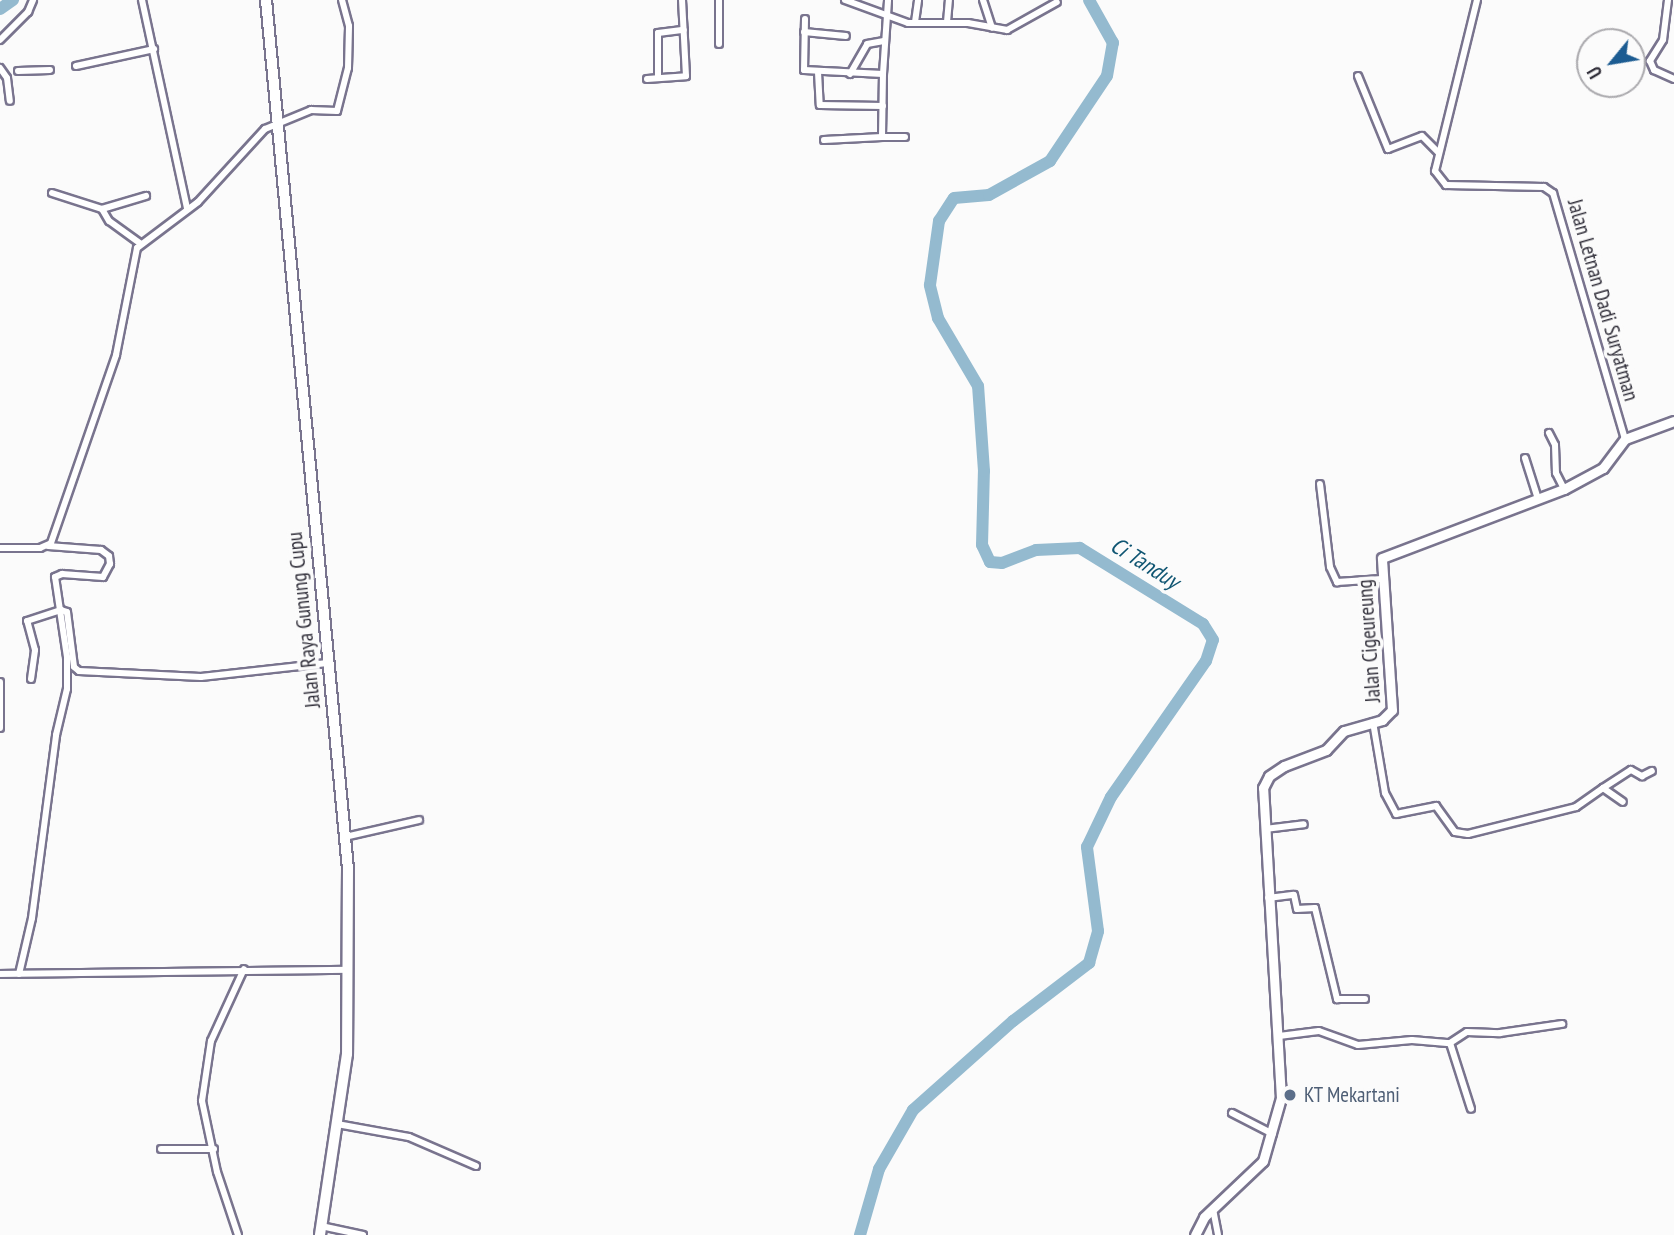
<!DOCTYPE html>
<html>
<head>
<meta charset="utf-8">
<style>
	body { margin:0 }
	#map { position:relative; width:1674px; height:1235px; overflow:hidden; background:#fbfbfb; font-family:"PT Sans Narrow",sans-serif }
	div>[style] { position:absolute }
	[style*='--x'] { left:calc(var(--x)*1px); top:calc(var(--y)*1px); width:calc(var(--w)*1px); rotate:calc(var(--a)*1deg) }
	.river>* { height:12px; margin:-6px; padding:0 6px; transform-origin:6px; border-radius:6px; background:#94bacf }
	.roads { filter:drop-shadow(2px 0 #79748e) drop-shadow(-2px 0 #79748e) drop-shadow(0 2px #79748e) drop-shadow(0 -2px #79748e) }
	.street>* { height:6px; margin:-3px; padding:0 3px; transform-origin:3px; border-radius:3px; background:#fff }
	.secondary>* { height:9px; margin:-4.5px; padding:0 4.5px; transform-origin:4.5px; border-radius:4.5px; background:#fff }
	.highway>* { height:10px; margin:-5px; padding:0 5px; transform-origin:5px; border-radius:5px; background:#fff }
	.dots>* { width:19px; height:19px; translate:-50% -50%; box-sizing:border-box; border:4px solid #fbfbfb; border-radius:50% }
	span { translate:-50% -50%; white-space:nowrap; text-align:center; line-height:1.15; -webkit-text-stroke:7px #fbfbfb; paint-order:stroke }
	.street-label { font-size:21px; color:#32303b }
	.service-label { font-size:21px; color:#4e5e75 }
	.left { translate:0 -50%; text-align:left }
	.water-label { font-size:23px; color:#0f5572; font-style:italic }
	.north { position:absolute; left:1576px; top:28px; width:70px; height:70px; box-sizing:border-box; background:#fbfbfb; border:2px solid #abaaae; border-radius:50%; rotate:240deg; font-size:19px; font-weight:700; line-height:28px; text-align:center; color:#32303b }
	.north::after { content:''; display:block; margin:auto; width:24px; height:32px; background:#1c5c92; clip-path:polygon(50% 0,100% 100%,50% 72%,0 100%) }
</style>
</head>
<body>
<div id="map">
	<div class="river">
		<div style="--x:0;--y:9;--w:16;--a:-35"></div>
		<div style="--x:860;--y:1235;--w:69;--a:-73.9"></div>
		<div style="--x:879;--y:1169;--w:68;--a:-60"></div>
		<div style="--x:913;--y:1110;--w:134;--a:-41.7"></div>
		<div style="--x:1013;--y:1021;--w:96;--a:-37.3"></div>
		<div style="--x:1089;--y:963;--w:33;--a:-74"></div>
		<div style="--x:1098;--y:931;--w:85;--a:-97.5"></div>
		<div style="--x:1087;--y:847;--w:55;--a:-64.4"></div>
		<div style="--x:1111;--y:797;--w:166;--a:-55.1"></div>
		<div style="--x:1206;--y:661;--w:22;--a:-72"></div>
		<div style="--x:1213;--y:640;--w:19;--a:-122"></div>
		<div style="--x:1203;--y:624;--w:145;--a:-148.3"></div>
		<div style="--x:1080;--y:548;--w:44;--a:177.4"></div>
		<div style="--x:1036;--y:550;--w:36;--a:159"></div>
		<div style="--x:1002;--y:563;--w:12;--a:-175"></div>
		<div style="--x:990;--y:562;--w:19;--a:-115"></div>
		<div style="--x:982;--y:545;--w:74;--a:-88.5"></div>
		<div style="--x:984;--y:471;--w:85;--a:-94"></div>
		<div style="--x:978;--y:386;--w:79;--a:-120.5"></div>
		<div style="--x:938;--y:318;--w:34;--a:-104"></div>
		<div style="--x:930;--y:285;--w:65;--a:-82"></div>
		<div style="--x:939;--y:221;--w:27;--a:-57"></div>
		<div style="--x:954;--y:198;--w:35;--a:-5"></div>
		<div style="--x:989;--y:195;--w:70;--a:-29.1"></div>
		<div style="--x:1050;--y:161;--w:102;--a:-56.2"></div>
		<div style="--x:1107;--y:76;--w:34;--a:-80"></div>
		<div style="--x:1113;--y:43;--w:49;--a:-119.2"></div>
	</div>
	<div class="roads">
		<div class="street">
			<div style="--x:142;--y:0;--w:214;--a:77.8"></div>
			<div style="--x:845;--y:0;--w:67;--a:20.1"></div>
			<div style="--x:908;--y:23;--w:60;--a:0"></div>
			<div style="--x:968;--y:23;--w:40;--a:10"></div>
			<div style="--x:1007;--y:30;--w:57;--a:-29.2"></div>
			<div style="--x:983;--y:0;--w:29;--a:72"></div>
			<div style="--x:1477;--y:0;--w:176;--a:103.8"></div>
			<div style="--x:1435;--y:171;--w:18;--a:52"></div>
			<div style="--x:1446;--y:185;--w:98;--a:1.2"></div>
			<div style="--x:1544;--y:187;--w:11;--a:34"></div>
			<div style="--x:1553;--y:193;--w:256;--a:73.7"></div>
			<div style="--x:1668;--y:0;--w:40;--a:97.1"></div>
			<div style="--x:1663;--y:40;--w:25;--a:122"></div>
			<div style="--x:1650;--y:61;--w:10;--a:66"></div>
			<div style="--x:1654;--y:70;--w:22;--a:24"></div>
			<div style="--x:805;--y:19;--w:51;--a:91.1"></div>
			<div style="--x:804;--y:70;--w:79;--a:2.9"></div>
			<div style="--x:883;--y:74;--w:74;--a:-86.1"></div>
			<div style="--x:915;--y:22;--w:22;--a:-82"></div>
			<div style="--x:947;--y:22;--w:22;--a:-85"></div>
			<div style="--x:804;--y:32;--w:42;--a:5.4"></div>
			<div style="--x:0;--y:40;--w:40;--a:-45"></div>
			<div style="--x:28;--y:12;--w:13;--a:-67"></div>
			<div style="--x:719;--y:44;--w:44;--a:-90"></div>
			<div style="--x:76;--y:66;--w:80;--a:-12.3"></div>
			<div style="--x:0;--y:68;--w:12;--a:55"></div>
			<div style="--x:7;--y:78;--w:23;--a:83"></div>
			<div style="--x:18;--y:71;--w:32;--a:-2"></div>
			<div style="--x:818;--y:72;--w:33;--a:87"></div>
			<div style="--x:820;--y:105;--w:63;--a:0.9"></div>
			<div style="--x:850;--y:74;--w:34;--a:-60"></div>
			<div style="--x:867;--y:44;--w:17;--a:-10"></div>
			<div style="--x:1358;--y:76;--w:79;--a:67.7"></div>
			<div style="--x:1388;--y:149;--w:36;--a:-21"></div>
			<div style="--x:1422;--y:136;--w:23;--a:45"></div>
			<div style="--x:658;--y:78;--w:45;--a:-90"></div>
			<div style="--x:658;--y:33;--w:26;--a:-7"></div>
			<div style="--x:647;--y:79;--w:39;--a:-4"></div>
			<div style="--x:686;--y:76;--w:76;--a:-93"></div>
			<div style="--x:882;--y:137;--w:23;--a:0"></div>
			<div style="--x:824;--y:140;--w:58;--a:-3"></div>
			<div style="--x:882;--y:137;--w:63;--a:-89.1"></div>
			<div style="--x:52;--y:193;--w:52;--a:17.7"></div>
			<div style="--x:141;--y:244;--w:39;--a:-144"></div>
			<div style="--x:109;--y:221;--w:14;--a:-120"></div>
			<div style="--x:102;--y:209;--w:46;--a:-16.5"></div>
			<div style="--x:1549;--y:433;--w:13;--a:63"></div>
			<div style="--x:1555;--y:445;--w:28;--a:88"></div>
			<div style="--x:1556;--y:473;--w:18;--a:63"></div>
			<div style="--x:1525;--y:458;--w:43;--a:72.4"></div>
			<div style="--x:1320;--y:484;--w:84;--a:83.1"></div>
			<div style="--x:1330;--y:567;--w:17;--a:65"></div>
			<div style="--x:1337;--y:582;--w:45;--a:-3.8"></div>
			<div style="--x:0;--y:548;--w:40;--a:0"></div>
			<div style="--x:40;--y:548;--w:12;--a:-24"></div>
			<div style="--x:51;--y:543;--w:199;--a:-70.9"></div>
			<div style="--x:116;--y:355;--w:109;--a:-78.9"></div>
			<div style="--x:137;--y:248;--w:76;--a:-37"></div>
			<div style="--x:198;--y:202;--w:99;--a:-47.5"></div>
			<div style="--x:265;--y:129;--w:50;--a:-22.4"></div>
			<div style="--x:311;--y:110;--w:26;--a:2"></div>
			<div style="--x:337;--y:111;--w:44;--a:-75.7"></div>
			<div style="--x:348;--y:68;--w:42;--a:-88.6"></div>
			<div style="--x:349;--y:26;--w:27;--a:-105"></div>
			<div style="--x:31;--y:679;--w:29;--a:-82"></div>
			<div style="--x:35;--y:650;--w:30;--a:-105"></div>
			<div style="--x:27;--y:621;--w:36;--a:-18"></div>
			<div style="--x:61;--y:610;--w:6;--a:18"></div>
			<div style="--x:67;--y:612;--w:55;--a:82.7"></div>
			<div style="--x:74;--y:667;--w:6;--a:39"></div>
			<div style="--x:79;--y:671;--w:122;--a:2.8"></div>
			<div style="--x:201;--y:677;--w:127;--a:-6.3"></div>
			<div style="--x:0;--y:682;--w:46;--a:90"></div>
			<div style="--x:1373;--y:722;--w:72;--a:80.4"></div>
			<div style="--x:1385;--y:793;--w:24;--a:62"></div>
			<div style="--x:1396;--y:814;--w:41;--a:-11.3"></div>
			<div style="--x:1436;--y:806;--w:32;--a:54"></div>
			<div style="--x:1455;--y:832;--w:13;--a:9"></div>
			<div style="--x:1468;--y:834;--w:111;--a:-14"></div>
			<div style="--x:1576;--y:807;--w:33;--a:-35"></div>
			<div style="--x:1603;--y:788;--w:24;--a:35"></div>
			<div style="--x:1603;--y:788;--w:33;--a:-33"></div>
			<div style="--x:1631;--y:770;--w:13;--a:29"></div>
			<div style="--x:1642;--y:776;--w:11;--a:-27"></div>
			<div style="--x:1265;--y:829;--w:39;--a:-7"></div>
			<div style="--x:345;--y:837;--w:76;--a:-12.9"></div>
			<div style="--x:1268;--y:898;--w:26;--a:-7"></div>
			<div style="--x:1294;--y:895;--w:14;--a:78"></div>
			<div style="--x:1297;--y:909;--w:18;--a:-3"></div>
			<div style="--x:1315;--y:908;--w:94;--a:76.4"></div>
			<div style="--x:1337;--y:999;--w:28;--a:0"></div>
			<div style="--x:0;--y:974;--w:348;--a:-0.7"></div>
			<div style="--x:19;--y:974;--w:57;--a:-76.9"></div>
			<div style="--x:32;--y:918;--w:185;--a:-82.5"></div>
			<div style="--x:56;--y:735;--w:47;--a:-76.6"></div>
			<div style="--x:67;--y:689;--w:32;--a:-90"></div>
			<div style="--x:67;--y:657;--w:81;--a:-98.5"></div>
			<div style="--x:55;--y:577;--w:8;--a:-23"></div>
			<div style="--x:62;--y:574;--w:41;--a:4.2"></div>
			<div style="--x:103;--y:577;--w:15;--a:-62"></div>
			<div style="--x:110;--y:564;--w:8;--a:-97"></div>
			<div style="--x:109;--y:556;--w:10;--a:-143"></div>
			<div style="--x:101;--y:550;--w:53;--a:-175.7"></div>
			<div style="--x:1279;--y:1036;--w:40;--a:-7.1"></div>
			<div style="--x:1319;--y:1031;--w:41;--a:19.7"></div>
			<div style="--x:1358;--y:1045;--w:54;--a:-5.3"></div>
			<div style="--x:1412;--y:1040;--w:38;--a:5"></div>
			<div style="--x:1450;--y:1043;--w:69;--a:72.3"></div>
			<div style="--x:1450;--y:1043;--w:20;--a:-33"></div>
			<div style="--x:1467;--y:1032;--w:33;--a:2"></div>
			<div style="--x:1500;--y:1033;--w:63;--a:-8.3"></div>
			<div style="--x:1232;--y:1113;--w:46;--a:27.1"></div>
			<div style="--x:337;--y:1124;--w:73;--a:10.2"></div>
			<div style="--x:409;--y:1137;--w:73;--a:23.4"></div>
			<div style="--x:161;--y:1149;--w:53;--a:0"></div>
			<div style="--x:1213;--y:1209;--w:26;--a:79"></div>
			<div style="--x:321;--y:1226;--w:43;--a:12.1"></div>
			<div style="--x:238;--y:1235;--w:66;--a:-108.4"></div>
			<div style="--x:217;--y:1172;--w:73;--a:-101.9"></div>
			<div style="--x:202;--y:1101;--w:61;--a:-81.5"></div>
			<div style="--x:211;--y:1041;--w:79;--a:-65.4"></div>
		</div>
		<div class="secondary">
			<div style="--x:1195;--y:1235;--w:20;--a:-63"></div>
			<div style="--x:1204;--y:1217;--w:81;--a:-43.5"></div>
			<div style="--x:1263;--y:1161;--w:66;--a:-74.1"></div>
			<div style="--x:1281;--y:1098;--w:311;--a:-93.3"></div>
			<div style="--x:1263;--y:788;--w:13;--a:-63"></div>
			<div style="--x:1269;--y:776;--w:18;--a:-34"></div>
			<div style="--x:1284;--y:766;--w:45;--a:-20.9"></div>
			<div style="--x:1326;--y:750;--w:26;--a:-47"></div>
			<div style="--x:1344;--y:731;--w:40;--a:-16"></div>
			<div style="--x:1382;--y:720;--w:14;--a:-45"></div>
			<div style="--x:1392;--y:710;--w:152;--a:-93.8"></div>
			<div style="--x:1382;--y:558;--w:195;--a:-20.8"></div>
			<div style="--x:1564;--y:489;--w:44;--a:-28.3"></div>
			<div style="--x:1603;--y:468;--w:36;--a:-53"></div>
			<div style="--x:1625;--y:439;--w:52;--a:-20.2"></div>
		</div>
		<div class="highway">
			<div style="--x:266;--y:0;--w:873;--a:84.61"></div>
			<div style="--x:348;--y:869;--w:185;--a:90.3"></div>
			<div style="--x:347;--y:1054;--w:183;--a:98.5"></div>
		</div>
	</div>
	<div class="dots">
		<div style="left:1290px;top:1095px;background:#5c6f8a"></div>
	</div>
	<div class="street-label">
		<span style="left:1603px;top:300px;rotate:74deg">Jalan Letnan Dadi Suryatman</span>
		<span style="left:304px;top:620px;rotate:-96deg">Jalan Raya Gunung Cupu</span>
		<span style="left:1369px;top:641px;rotate:-94deg">Jalan Cigeureung</span>
	</div>
	<div class="service-label">
		<span class="left" style="left:1304px;top:1095px">KT Mekartani</span>
	</div>
	<div class="water-label">
		<span style="left:1145px;top:563px;rotate:32deg">Ci Tanduy</span>
	</div>
	<div class="north">U</div>
</div>
</body>
</html>
